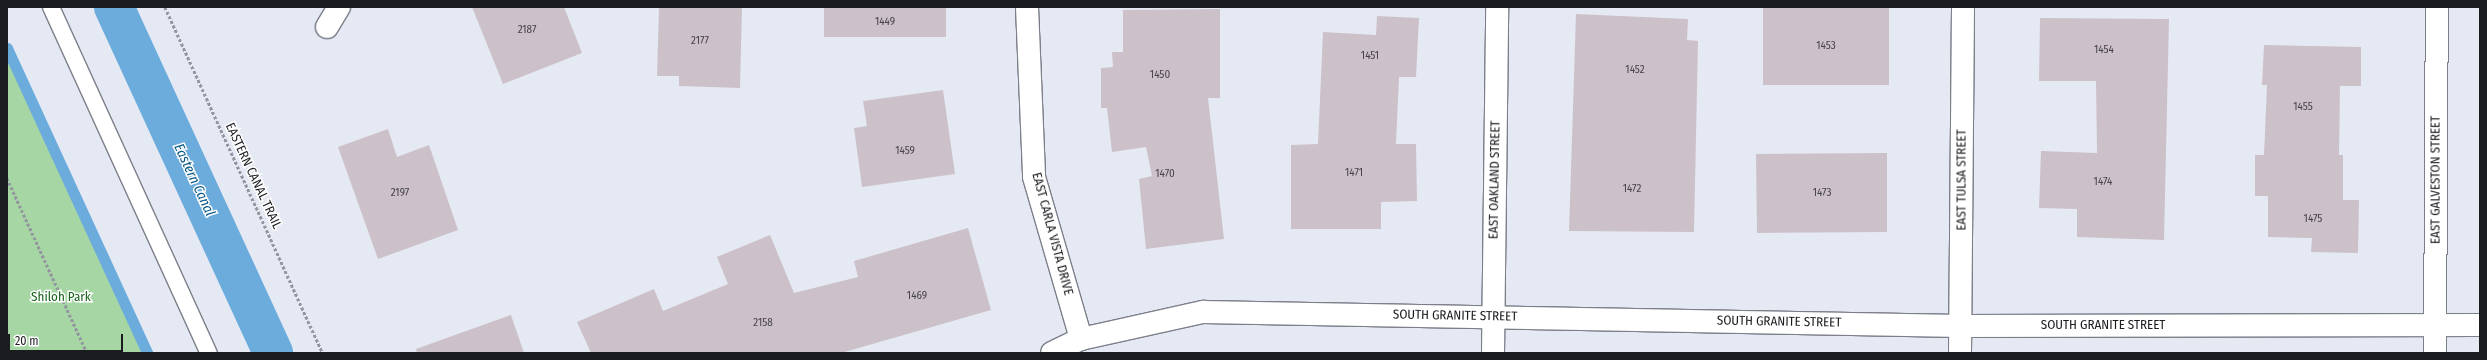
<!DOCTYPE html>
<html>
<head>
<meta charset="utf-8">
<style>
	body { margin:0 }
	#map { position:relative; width:2487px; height:360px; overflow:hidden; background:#e5e9f4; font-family:"Fira Sans Condensed",sans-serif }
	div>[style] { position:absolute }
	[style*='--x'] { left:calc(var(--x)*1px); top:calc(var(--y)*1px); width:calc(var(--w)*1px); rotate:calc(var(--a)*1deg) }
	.green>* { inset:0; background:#a7d6a5 }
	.stream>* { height:11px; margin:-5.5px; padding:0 5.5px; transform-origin:5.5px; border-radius:5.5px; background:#6cacdd }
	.canal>* { height:40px; margin:-20px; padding:0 20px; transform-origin:20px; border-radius:20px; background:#6cacdd }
	.building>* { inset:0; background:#ccc1c8 }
	.path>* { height:2.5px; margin-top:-1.25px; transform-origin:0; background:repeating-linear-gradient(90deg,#93969e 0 3px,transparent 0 5px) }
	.roads { filter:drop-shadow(1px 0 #7c7f89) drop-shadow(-1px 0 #7c7f89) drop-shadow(0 1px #7c7f89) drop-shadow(0 -1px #7c7f89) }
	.lane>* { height:16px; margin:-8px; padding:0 8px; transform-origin:8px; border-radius:8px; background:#fff }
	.street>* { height:22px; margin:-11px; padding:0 11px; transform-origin:11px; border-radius:11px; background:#fff }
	span { translate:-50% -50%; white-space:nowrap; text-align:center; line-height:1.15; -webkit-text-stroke:3px #fff; paint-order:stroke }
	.number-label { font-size:11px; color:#47454a }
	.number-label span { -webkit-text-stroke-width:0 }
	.street-label { font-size:13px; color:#1b1c20 }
	.park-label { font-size:13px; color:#19631c }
	.water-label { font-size:14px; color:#065684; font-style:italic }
	.frame { position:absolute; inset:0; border:8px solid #1b1c20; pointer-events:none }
	.scale { position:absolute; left:8px; top:334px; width:115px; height:18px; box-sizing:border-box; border:2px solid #1b1c20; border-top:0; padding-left:5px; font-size:12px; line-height:14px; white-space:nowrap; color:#1b1c20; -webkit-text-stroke:3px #fff; paint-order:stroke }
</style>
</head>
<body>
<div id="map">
	<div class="green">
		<div style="clip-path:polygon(7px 48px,147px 353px,7px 353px)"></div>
	</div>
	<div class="stream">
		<div style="--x:7;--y:48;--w:336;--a:65.3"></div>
	</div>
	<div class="canal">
		<div style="--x:114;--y:7;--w:381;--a:65.3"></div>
	</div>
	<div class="building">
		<div style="clip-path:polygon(472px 7px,564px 7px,582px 53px,503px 84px)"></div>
		<div style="clip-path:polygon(659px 7px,742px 7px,740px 88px,679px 86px,679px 76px,657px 76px)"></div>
		<div style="clip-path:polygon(824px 7px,946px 7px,946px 37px,824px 37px)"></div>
		<div style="clip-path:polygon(1763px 7px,1889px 7px,1889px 85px,1763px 85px)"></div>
		<div style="clip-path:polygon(1220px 9px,1220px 98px,1208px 98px,1224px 239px,1146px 249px,1139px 179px,1152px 176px,1146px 147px,1112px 152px,1107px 108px,1101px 108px,1101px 68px,1113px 67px,1112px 52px,1123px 52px,1123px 10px)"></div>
		<div style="clip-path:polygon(1576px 14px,1688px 19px,1687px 40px,1698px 41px,1694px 232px,1569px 231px)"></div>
		<div style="clip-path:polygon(1377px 16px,1419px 18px,1416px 77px,1399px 77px,1396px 144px,1416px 144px,1417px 201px,1381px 202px,1381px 229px,1291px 229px,1291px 145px,1318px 144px,1323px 32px,1376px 35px)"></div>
		<div style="clip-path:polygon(2040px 18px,2169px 19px,2164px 240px,2077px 237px,2077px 209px,2039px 208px,2041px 151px,2097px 153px,2096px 81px,2039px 81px)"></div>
		<div style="clip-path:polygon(2264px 45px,2361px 47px,2361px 86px,2340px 86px,2339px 155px,2343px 155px,2343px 200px,2359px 200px,2358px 253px,2311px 252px,2312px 238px,2268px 237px,2268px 196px,2255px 196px,2255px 155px,2264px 155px,2267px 85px,2262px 85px)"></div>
		<div style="clip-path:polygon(943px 90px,955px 174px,862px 187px,854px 128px,867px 126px,863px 101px)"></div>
		<div style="clip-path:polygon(388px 129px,397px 157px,429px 145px,458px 230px,378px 259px,338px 147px)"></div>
		<div style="clip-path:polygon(1887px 153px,1887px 232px,1757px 233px,1756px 154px)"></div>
		<div style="clip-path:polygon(968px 228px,991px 310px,841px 353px,591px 353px,577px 322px,654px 289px,663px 311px,728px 284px,717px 257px,770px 235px,794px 293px,858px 277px,854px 261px)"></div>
		<div style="clip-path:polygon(511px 315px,524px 353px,417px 353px,416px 349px)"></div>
	</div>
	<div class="path">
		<div style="--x:165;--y:7;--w:380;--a:65.5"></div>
		<div style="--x:7;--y:178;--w:192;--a:65.4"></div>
	</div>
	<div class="roads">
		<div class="lane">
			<div style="--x:51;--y:7;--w:380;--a:65.5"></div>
		</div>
		<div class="street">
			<div style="--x:1027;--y:7;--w:170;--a:87.6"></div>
			<div style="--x:1034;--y:177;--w:169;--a:73.8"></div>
			<div style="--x:327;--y:27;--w:23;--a:-59"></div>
			<div style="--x:1052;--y:353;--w:32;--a:-26"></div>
			<div style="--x:1081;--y:339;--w:125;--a:-12.5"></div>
			<div style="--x:1203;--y:312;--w:758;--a:1.06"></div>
			<div style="--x:1961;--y:326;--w:519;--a:-0.11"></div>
			<div style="--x:1493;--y:353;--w:346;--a:-89.3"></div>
			<div style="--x:1960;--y:353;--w:346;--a:-89.5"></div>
			<div style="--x:2435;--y:353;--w:346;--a:-89.7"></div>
		</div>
	</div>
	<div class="number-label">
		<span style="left:885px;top:22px">1449</span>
		<span style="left:527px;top:30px">2187</span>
		<span style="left:700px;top:41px">2177</span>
		<span style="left:1826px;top:46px">1453</span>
		<span style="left:2104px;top:50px">1454</span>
		<span style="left:1370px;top:56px">1451</span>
		<span style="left:1635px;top:70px">1452</span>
		<span style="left:1160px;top:75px">1450</span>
		<span style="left:2303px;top:107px">1455</span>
		<span style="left:905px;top:151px">1459</span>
		<span style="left:1354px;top:173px">1471</span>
		<span style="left:1165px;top:174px">1470</span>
		<span style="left:2103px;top:182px">1474</span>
		<span style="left:1632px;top:189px">1472</span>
		<span style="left:400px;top:193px">2197</span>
		<span style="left:1822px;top:193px">1473</span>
		<span style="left:2313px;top:219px">1475</span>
		<span style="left:917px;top:296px">1469</span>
		<span style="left:763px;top:323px">2158</span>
	</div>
	<div class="street-label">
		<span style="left:253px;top:176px;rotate:65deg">EASTERN CANAL TRAIL</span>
		<span style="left:1495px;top:180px;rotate:-89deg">EAST OAKLAND STREET</span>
		<span style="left:1962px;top:180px;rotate:-90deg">EAST TULSA STREET</span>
		<span style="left:2436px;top:180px;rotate:-90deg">EAST GALVESTON STREET</span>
		<span style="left:1052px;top:234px;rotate:75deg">EAST CARLA VISTA DRIVE</span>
		<span style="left:1455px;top:316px;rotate:1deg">SOUTH GRANITE STREET</span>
		<span style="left:1779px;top:322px;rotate:1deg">SOUTH GRANITE STREET</span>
		<span style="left:2103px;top:325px">SOUTH GRANITE STREET</span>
	</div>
	<div class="park-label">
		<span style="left:61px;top:297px">Shiloh Park</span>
	</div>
	<div class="water-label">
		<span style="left:194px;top:180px;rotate:65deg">Eastern Canal</span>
	</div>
	<div class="frame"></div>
	<div class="scale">20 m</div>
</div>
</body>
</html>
